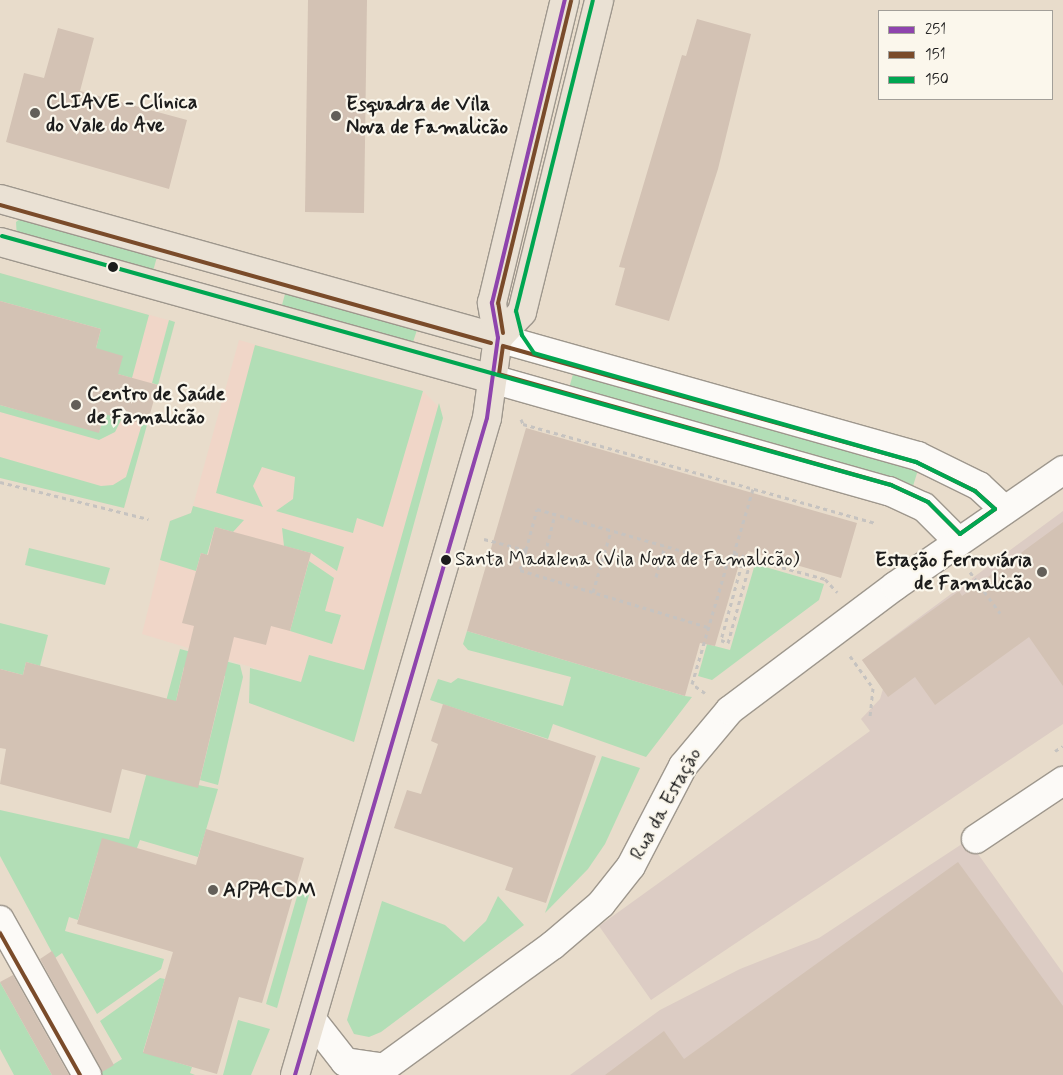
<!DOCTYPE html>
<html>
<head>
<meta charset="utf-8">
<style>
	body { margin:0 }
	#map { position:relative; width:1063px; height:1075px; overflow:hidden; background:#e8dccb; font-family:Mynerve,sans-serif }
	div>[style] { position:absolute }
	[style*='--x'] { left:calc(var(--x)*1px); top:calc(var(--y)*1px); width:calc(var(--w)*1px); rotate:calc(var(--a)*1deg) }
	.built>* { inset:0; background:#f0d6c8 }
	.industrial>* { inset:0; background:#dcccc4 }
	.green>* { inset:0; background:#b2deb6 }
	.building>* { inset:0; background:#d3c2b4 }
	.path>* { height:3px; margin-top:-1.5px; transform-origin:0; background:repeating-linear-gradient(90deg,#c6c3c0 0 4px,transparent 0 8px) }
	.roads { filter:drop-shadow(1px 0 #9e978d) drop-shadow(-1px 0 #9e978d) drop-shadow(0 1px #9e978d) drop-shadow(0 -1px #9e978d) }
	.minor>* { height:28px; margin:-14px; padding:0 14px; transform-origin:14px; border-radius:14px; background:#fcfaf7 }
	.major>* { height:28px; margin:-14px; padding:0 14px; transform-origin:14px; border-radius:14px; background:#eae1d4 }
	.bus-1>* { height:4px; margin:-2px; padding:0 2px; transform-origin:2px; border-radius:2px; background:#8e44ad }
	.bus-2>* { height:4px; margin:-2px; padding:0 2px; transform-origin:2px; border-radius:2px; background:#7a4b2a }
	.bus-3>* { height:4px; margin:-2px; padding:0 2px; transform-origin:2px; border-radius:2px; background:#00a651 }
	.dots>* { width:14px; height:14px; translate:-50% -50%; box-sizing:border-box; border:2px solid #fbf7ec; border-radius:50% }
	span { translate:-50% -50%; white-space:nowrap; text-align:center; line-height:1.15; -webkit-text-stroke:4.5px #fbf7ec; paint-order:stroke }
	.bus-label { font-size:19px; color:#1c1c1c }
	.left { translate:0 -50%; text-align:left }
	.poi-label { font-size:20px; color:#1c1c1c; font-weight:700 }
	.right { translate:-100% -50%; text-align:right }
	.street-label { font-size:20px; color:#1c1c1c }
	.legend { position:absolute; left:878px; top:10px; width:175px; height:90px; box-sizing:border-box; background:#fbf7ec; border:1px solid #a29f99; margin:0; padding:6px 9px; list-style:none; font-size:15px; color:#1c1c1c }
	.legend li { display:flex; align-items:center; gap:10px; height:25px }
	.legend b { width:25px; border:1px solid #a29f99 }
</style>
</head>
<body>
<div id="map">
	<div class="built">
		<div style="clip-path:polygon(0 273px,175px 322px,124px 508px,0 478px)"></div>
		<div style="clip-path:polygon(239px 340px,423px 391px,442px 410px,374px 673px,309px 655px,301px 682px,142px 634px,170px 521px,191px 513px)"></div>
	</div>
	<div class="industrial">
		<div style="clip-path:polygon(1063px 511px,1063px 724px,651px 1000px,599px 926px,870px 731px,861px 719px,880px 699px,883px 689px,862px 660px)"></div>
		<div style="clip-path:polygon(968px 840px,1063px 973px,1063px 1075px,570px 1075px,660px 1010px,740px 969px,819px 938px)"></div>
	</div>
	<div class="green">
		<div style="clip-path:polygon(25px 215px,158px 253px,152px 275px,17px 238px,16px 222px)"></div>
		<div style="clip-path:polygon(0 273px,149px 315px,132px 378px,118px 374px,96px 348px,101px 329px,0 301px)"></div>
		<div style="clip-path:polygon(293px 289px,419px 324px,411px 348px,286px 313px,282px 305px,285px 294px)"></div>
		<div style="clip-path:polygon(169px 320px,175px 322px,158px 385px,152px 383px)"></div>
		<div style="clip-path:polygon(255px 345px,423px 391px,383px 527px,357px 518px,353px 533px,276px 511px,293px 499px,295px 477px,262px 467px,253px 486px,263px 507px,216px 493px)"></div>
		<div style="clip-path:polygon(575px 367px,918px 470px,913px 486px,909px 488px,568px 392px)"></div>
		<div style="clip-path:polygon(439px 403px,443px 418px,354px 742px,249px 703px,250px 668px,301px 682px,309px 655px,364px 670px)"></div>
		<div style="clip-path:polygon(0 405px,99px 432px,105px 413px,122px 418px,115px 432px,99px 440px,0 412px)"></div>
		<div style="clip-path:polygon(142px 424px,147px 425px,124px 508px,0 478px,0 457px,101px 486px,113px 485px,126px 477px)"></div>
		<div style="clip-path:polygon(193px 506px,244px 520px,233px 532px,215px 527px,207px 555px,201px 553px,196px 571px,160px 560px,170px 521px,191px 513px)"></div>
		<div style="clip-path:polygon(282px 528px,344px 547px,337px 571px,311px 553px,284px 546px)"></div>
		<div style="clip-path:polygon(29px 548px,110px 568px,105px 585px,25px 565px)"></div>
		<div style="clip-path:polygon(309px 561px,334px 578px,325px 611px,341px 615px,332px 644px,290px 631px)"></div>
		<div style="clip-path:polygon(755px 564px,824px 584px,819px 600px,712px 680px,698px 676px,707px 644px,730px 650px)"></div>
		<div style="clip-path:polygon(0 623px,48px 635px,40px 666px,26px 662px,23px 675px,0 669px)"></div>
		<div style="clip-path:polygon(467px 631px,685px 696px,692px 697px,646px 757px,553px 724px,548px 739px,430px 700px,438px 679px,451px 683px,458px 678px,563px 706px,571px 677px,468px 650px,463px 644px)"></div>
		<div style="clip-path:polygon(180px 649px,240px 665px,243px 677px,218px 785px,200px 780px,225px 676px,184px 667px,158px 777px,218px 789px,198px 857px,140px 840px,132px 861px,98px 852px,78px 920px,69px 917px,65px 931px,164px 959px,161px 969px,97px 1014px,62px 953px,55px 958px,0 856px,0 810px,129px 839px)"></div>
		<div style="clip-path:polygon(602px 756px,640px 768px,605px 844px,588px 869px,545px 913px)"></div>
		<div style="clip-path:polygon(300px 886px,311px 888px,277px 1008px,266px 1004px)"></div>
		<div style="clip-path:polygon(498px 896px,524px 925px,381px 1032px,369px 1037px,354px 1034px,347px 1020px,382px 901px,445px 925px,464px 942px,486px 921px)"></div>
		<div style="clip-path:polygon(160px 978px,165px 979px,143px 1052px,192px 1067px,190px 1073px,195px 1075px,96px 1075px,122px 1059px,100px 1021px)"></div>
		<div style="clip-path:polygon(0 982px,52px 1075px,14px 1075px,0 1049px)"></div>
		<div style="clip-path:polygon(238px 1020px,270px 1029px,251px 1075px,223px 1075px)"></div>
	</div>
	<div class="building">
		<div style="clip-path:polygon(308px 0,367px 0,364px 213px,305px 212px)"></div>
		<div style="clip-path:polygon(697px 19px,751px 34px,718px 169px,669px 321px,615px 305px,625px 268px,619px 267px,682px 55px,686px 56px)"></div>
		<div style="clip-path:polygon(58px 28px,94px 38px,80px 91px,187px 120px,169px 189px,6px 142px,24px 73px,44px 78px)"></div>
		<div style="clip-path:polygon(0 301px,101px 329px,96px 348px,123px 356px,118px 374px,158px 385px,147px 425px,104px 414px,99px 433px,0 405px)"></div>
		<div style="clip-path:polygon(526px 428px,857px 523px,841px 578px,748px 551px,745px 563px,740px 561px,715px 646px,700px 643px,685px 696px,467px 631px)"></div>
		<div style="clip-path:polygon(1063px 522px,1063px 686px,1029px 637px,935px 705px,915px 677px,888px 697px,862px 660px,959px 591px,962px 596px)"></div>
		<div style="clip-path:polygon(215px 527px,311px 553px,290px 631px,271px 626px,266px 645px,234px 637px,198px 788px,122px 769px,111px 813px,0 784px,6px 749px,0 748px,0 669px,23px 675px,26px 662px,176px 701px,194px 626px,182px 623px,201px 553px,208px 555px)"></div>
		<div style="clip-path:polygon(443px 704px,596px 756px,546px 903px,505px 890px,513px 868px,394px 828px,407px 790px,421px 794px,438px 744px,431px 741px)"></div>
		<div style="clip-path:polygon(206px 829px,304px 858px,262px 1003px,239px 997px,217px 1074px,143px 1053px,173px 952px,77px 924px,102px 838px,196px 865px)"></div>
		<div style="clip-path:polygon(958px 862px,1063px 1006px,1063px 1075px,605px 1075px,664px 1031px,684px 1059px)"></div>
		<div style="clip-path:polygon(52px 951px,114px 1065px,102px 1072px,40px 959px)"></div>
		<div style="clip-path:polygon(13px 975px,69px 1075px,52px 1075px,0 982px)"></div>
	</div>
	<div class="path">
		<div style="--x:521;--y:419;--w:5;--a:68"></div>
		<div style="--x:523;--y:424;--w:366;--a:15.7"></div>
		<div style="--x:0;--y:482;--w:153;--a:14"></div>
		<div style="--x:753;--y:489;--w:67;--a:106.5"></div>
		<div style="--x:734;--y:553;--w:10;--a:17"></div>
		<div style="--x:744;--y:556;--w:87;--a:105.3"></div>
		<div style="--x:721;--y:640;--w:8;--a:23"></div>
		<div style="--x:728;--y:643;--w:87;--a:-74.7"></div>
		<div style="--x:751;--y:559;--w:77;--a:15.1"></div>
		<div style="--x:825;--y:579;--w:18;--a:47"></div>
		<div style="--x:484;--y:539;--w:43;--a:14.7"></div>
		<div style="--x:526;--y:550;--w:42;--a:-75"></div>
		<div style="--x:537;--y:509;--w:198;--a:16.1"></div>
		<div style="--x:727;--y:564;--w:13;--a:-58"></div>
		<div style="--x:547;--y:546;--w:32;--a:-76"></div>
		<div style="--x:526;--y:550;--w:21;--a:107"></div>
		<div style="--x:520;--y:570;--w:196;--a:16.9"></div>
		<div style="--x:970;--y:572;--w:51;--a:53.8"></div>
		<div style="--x:656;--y:577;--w:32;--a:-74"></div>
		<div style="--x:593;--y:592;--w:64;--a:-73.6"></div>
		<div style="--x:850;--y:656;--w:39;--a:54"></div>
		<div style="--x:873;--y:688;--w:30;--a:96"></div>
		<div style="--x:705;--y:693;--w:16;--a:-145"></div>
		<div style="--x:692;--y:684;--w:125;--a:-73.7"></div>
		<div style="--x:1055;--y:751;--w:9;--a:-32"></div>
	</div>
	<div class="roads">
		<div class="minor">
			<div style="--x:498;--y:338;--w:436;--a:15.7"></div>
			<div style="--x:918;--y:456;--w:68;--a:26.2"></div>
			<div style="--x:979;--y:486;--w:35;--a:43"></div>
			<div style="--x:492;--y:379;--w:412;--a:15.8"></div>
			<div style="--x:889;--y:491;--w:38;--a:25"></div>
			<div style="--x:924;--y:507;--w:49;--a:45"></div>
			<div style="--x:976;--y:839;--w:105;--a:-33.7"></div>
			<div style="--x:0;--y:920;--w:178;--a:60.7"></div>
			<div style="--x:313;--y:1021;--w:52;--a:52"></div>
			<div style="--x:345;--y:1062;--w:40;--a:8.5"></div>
			<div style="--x:374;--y:1075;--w:221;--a:-36"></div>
			<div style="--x:553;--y:945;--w:63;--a:-40.5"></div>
			<div style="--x:601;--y:904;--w:48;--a:-51.7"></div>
			<div style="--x:631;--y:866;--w:113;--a:-62.5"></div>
			<div style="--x:683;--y:766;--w:73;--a:-50"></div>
			<div style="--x:730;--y:710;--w:206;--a:-36.9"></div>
			<div style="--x:895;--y:586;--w:204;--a:-34.6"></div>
		</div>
		<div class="major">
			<div style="--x:0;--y:199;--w:517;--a:15.6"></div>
			<div style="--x:0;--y:242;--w:511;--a:15.56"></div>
			<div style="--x:498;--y:338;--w:35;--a:-47"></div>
			<div style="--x:522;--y:312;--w:321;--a:-76.1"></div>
			<div style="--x:295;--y:1075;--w:684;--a:-73.71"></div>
			<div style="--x:487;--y:418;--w:81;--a:-82.2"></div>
			<div style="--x:498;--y:338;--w:36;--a:-100"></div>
			<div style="--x:492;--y:303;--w:312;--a:-76.5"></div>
		</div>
	</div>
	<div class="bus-1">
		<div style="--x:295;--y:1075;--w:684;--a:-73.71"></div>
		<div style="--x:487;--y:418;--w:81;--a:-82.2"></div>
		<div style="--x:498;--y:338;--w:36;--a:-100"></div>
		<div style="--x:492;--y:303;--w:312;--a:-76.5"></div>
	</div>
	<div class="bus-2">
		<div style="--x:0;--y:205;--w:510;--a:15.7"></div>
		<div style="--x:503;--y:333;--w:30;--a:-99"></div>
		<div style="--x:498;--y:303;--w:311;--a:-76.4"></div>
		<div style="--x:503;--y:346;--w:429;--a:15.7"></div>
		<div style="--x:916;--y:462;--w:66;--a:26.2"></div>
		<div style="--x:975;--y:491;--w:27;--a:42"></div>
		<div style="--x:995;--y:509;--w:43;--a:144.5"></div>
		<div style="--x:960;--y:534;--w:45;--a:-135"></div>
		<div style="--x:928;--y:502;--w:41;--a:-155.3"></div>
		<div style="--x:891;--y:485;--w:407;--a:-164.2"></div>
		<div style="--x:499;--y:374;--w:28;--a:-82"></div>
		<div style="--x:0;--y:933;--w:163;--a:60.6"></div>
	</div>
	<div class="bus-3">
		<div style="--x:2;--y:236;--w:923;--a:15.65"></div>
		<div style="--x:891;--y:485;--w:41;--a:24.7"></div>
		<div style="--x:928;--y:502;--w:45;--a:45"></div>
		<div style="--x:960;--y:534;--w:43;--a:-35.5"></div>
		<div style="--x:995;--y:509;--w:27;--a:-138"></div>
		<div style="--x:975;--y:491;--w:66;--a:-153.8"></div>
		<div style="--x:916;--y:462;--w:397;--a:-164.1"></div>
		<div style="--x:534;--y:353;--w:22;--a:-124"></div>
		<div style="--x:522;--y:335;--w:25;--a:-104"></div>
		<div style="--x:516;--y:311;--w:320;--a:-76.1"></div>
	</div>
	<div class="dots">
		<div style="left:35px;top:113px;background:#635f59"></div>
		<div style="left:336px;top:116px;background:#635f59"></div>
		<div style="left:113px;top:267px;background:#1c1c1c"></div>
		<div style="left:76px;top:405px;background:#635f59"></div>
		<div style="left:446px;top:560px;background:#1c1c1c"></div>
		<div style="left:1042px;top:572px;background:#635f59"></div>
		<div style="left:213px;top:890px;background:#635f59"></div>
	</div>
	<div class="bus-label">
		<span class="left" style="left:455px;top:560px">Santa Madalena (Vila Nova de Famalicão)</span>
	</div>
	<div class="poi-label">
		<span class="left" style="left:46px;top:114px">CLIAVE - Clínica<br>do Vale do Ave</span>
		<span class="left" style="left:346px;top:116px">Esquadra de Vila<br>Nova de Famalicão</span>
		<span class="left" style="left:87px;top:406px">Centro de Saúde<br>de Famalicão</span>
		<span class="right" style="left:1032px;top:572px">Estação Ferroviária<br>de Famalicão</span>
		<span class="left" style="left:223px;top:890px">APPACDM</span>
	</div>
	<div class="street-label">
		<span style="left:666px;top:804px;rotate:-61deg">Rua da Estação</span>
	</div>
	<ul class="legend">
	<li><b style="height:6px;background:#8e44ad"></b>251</li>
	<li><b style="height:6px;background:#7a4b2a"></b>151</li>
	<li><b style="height:6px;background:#00a651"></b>150</li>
	</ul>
</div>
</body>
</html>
